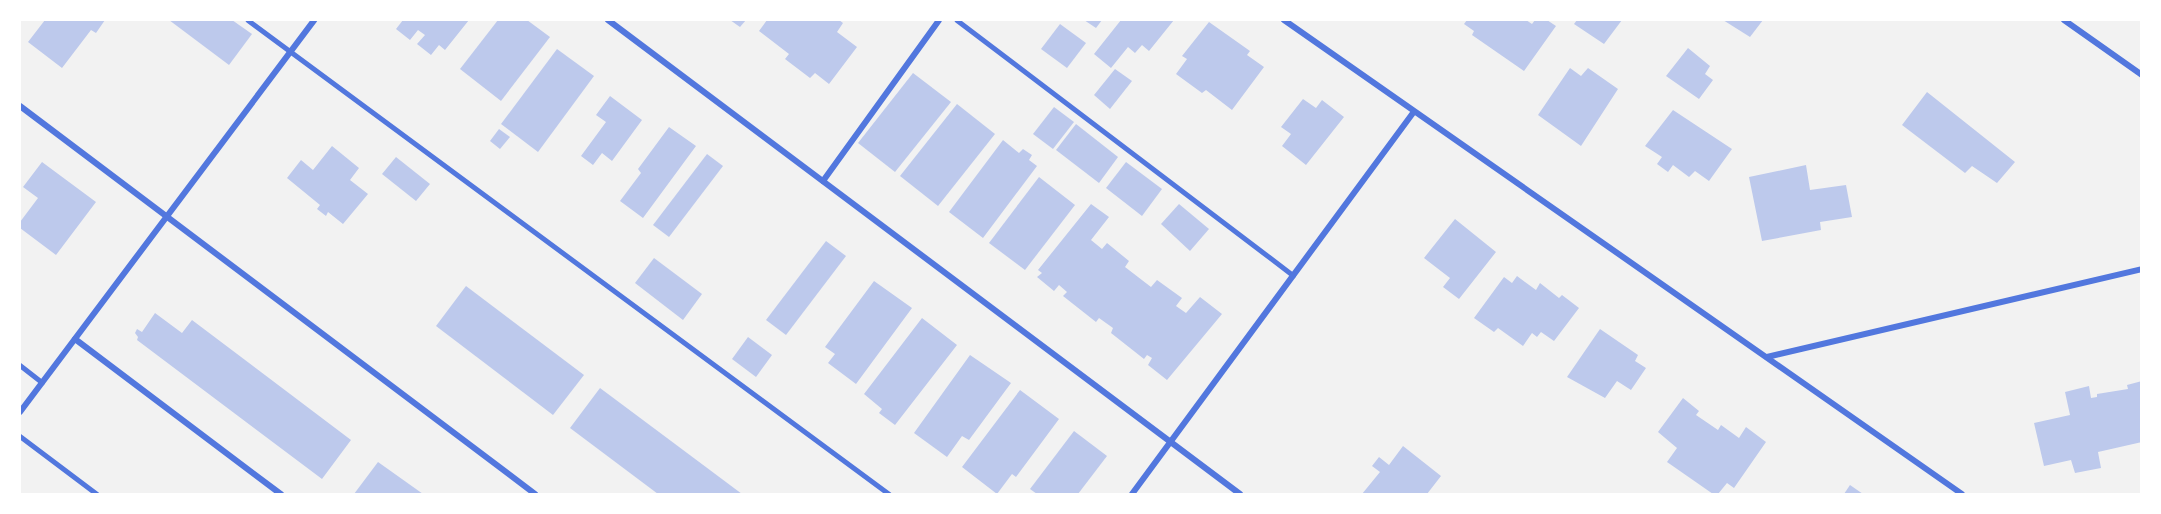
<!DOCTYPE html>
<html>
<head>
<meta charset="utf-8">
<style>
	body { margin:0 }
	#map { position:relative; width:2161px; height:514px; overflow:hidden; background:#f2f2f2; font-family:"Zilla Slab",serif }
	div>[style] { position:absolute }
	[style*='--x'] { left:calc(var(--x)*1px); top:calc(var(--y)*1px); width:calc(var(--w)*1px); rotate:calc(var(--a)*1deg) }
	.building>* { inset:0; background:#bdc9ec }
	.service>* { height:4.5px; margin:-2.25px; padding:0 2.25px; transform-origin:2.25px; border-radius:2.25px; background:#5277de }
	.minor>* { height:6px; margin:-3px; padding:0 3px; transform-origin:3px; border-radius:3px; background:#5277de }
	span { translate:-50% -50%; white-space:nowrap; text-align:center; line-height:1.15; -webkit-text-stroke:6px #fff; paint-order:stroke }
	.frame { position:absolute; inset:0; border:21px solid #fff; pointer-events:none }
</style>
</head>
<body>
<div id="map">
	<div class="building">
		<div style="clip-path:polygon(45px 20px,105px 20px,96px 33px,91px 30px,62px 68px,28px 42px)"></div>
		<div style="clip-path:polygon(169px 20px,232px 20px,252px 34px,229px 65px)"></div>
		<div style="clip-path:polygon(403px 20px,469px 20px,445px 50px,439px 45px,431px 55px,417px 44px,425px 35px,418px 30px,410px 40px,396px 29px)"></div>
		<div style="clip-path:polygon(498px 20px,527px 20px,550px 37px,501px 101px,460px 69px)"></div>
		<div style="clip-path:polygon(730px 20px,746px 20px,740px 27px)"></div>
		<div style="clip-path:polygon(767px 20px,839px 20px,843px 23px,837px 32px,857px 47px,829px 84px,815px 73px,810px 78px,785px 59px,789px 54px,759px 31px)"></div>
		<div style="clip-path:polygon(1084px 20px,1102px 20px,1096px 28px)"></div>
		<div style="clip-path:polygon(1121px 20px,1174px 20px,1149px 51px,1142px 45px,1135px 53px,1128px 47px,1111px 68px,1094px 54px)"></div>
		<div style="clip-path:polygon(1467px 20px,1526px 20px,1532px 24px,1535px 20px,1547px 20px,1556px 26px,1524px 71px,1472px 35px,1474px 31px,1464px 24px)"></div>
		<div style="clip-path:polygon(1577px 20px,1622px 20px,1604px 44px,1574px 24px)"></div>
		<div style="clip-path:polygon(1723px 20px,1763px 20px,1750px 37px)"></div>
		<div style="clip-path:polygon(1209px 22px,1250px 51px,1247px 55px,1264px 67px,1232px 110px,1206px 90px,1202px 93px,1176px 74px,1187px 59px,1182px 56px)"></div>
		<div style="clip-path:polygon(1060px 24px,1086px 43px,1067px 68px,1041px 49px)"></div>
		<div style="clip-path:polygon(1688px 48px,1710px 66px,1705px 74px,1713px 80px,1699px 99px,1666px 76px)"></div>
		<div style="clip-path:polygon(557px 49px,594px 76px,538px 152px,501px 124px)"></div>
		<div style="clip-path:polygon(1570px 68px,1581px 76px,1588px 68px,1618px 89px,1581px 146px,1538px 115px)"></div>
		<div style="clip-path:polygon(1115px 69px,1132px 81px,1110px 109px,1094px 95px)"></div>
		<div style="clip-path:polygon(913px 73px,951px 102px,895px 172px,858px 143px)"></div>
		<div style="clip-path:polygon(1927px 92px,2015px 162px,1997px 183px,1972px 166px,1965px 173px,1902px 125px)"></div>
		<div style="clip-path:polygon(610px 96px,642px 120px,612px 161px,602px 153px,593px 165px,581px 156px,606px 122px,596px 115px)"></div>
		<div style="clip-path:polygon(1303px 99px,1316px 108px,1322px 100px,1344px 117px,1306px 165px,1282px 146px,1291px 134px,1281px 127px)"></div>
		<div style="clip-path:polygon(957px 104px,995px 134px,938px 206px,900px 176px)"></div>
		<div style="clip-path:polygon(1054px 107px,1074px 122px,1053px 149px,1033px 134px)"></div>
		<div style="clip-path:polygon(1673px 110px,1732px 149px,1709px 181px,1695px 171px,1689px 177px,1673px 165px,1668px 172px,1657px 164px,1662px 157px,1645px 146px)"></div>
		<div style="clip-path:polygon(1076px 124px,1118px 157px,1099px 183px,1056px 150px)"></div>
		<div style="clip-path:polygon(669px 127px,696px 146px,643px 218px,620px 201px,641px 173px,638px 169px)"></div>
		<div style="clip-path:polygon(499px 129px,510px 137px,500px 149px,490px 141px)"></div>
		<div style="clip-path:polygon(1003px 140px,1019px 153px,1023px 149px,1032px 155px,1029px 160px,1037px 166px,983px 238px,949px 212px)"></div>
		<div style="clip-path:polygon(332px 146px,359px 168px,350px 180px,368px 194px,343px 224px,328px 212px,326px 216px,317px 209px,320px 205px,287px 178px,301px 160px,313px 170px)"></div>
		<div style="clip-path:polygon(707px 154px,723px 166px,669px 237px,653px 225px)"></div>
		<div style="clip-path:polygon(396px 157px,430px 184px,416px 201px,382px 174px)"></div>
		<div style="clip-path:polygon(42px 162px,96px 202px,56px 255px,20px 228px,20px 222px,38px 198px,23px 187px)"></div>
		<div style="clip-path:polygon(1126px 162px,1162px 189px,1142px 216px,1106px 188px)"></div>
		<div style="clip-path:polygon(1806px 165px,1810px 190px,1846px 185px,1852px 217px,1820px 222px,1821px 230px,1762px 241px,1749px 177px)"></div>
		<div style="clip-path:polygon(1039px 177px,1075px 205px,1025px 270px,989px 243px)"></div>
		<div style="clip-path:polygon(1091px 204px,1109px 217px,1091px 240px,1102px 249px,1107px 243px,1129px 261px,1125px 267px,1151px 287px,1157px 280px,1182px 298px,1176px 306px,1186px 313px,1200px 297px,1222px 314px,1167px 380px,1148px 365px,1152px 358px,1147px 355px,1144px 359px,1111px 333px,1113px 328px,1099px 318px,1096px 322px,1063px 296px,1067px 292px,1059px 285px,1054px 291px,1037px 277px,1042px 273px,1038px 270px)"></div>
		<div style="clip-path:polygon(1179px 204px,1209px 229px,1190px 251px,1161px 224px)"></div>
		<div style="clip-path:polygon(1455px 219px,1496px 252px,1459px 299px,1443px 287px,1450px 278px,1424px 258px)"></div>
		<div style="clip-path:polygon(826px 241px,846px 256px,786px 335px,766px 320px)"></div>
		<div style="clip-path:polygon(654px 258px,702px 294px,683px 320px,635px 283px)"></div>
		<div style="clip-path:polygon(1517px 276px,1536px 290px,1540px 283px,1559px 298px,1562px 295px,1579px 308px,1554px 341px,1541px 332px,1537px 337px,1532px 333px,1523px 346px,1498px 328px,1494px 332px,1474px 318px,1504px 277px,1512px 283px)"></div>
		<div style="clip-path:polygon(874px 281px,912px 308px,856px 384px,828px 363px,835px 354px,825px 347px)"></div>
		<div style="clip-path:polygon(466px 286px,584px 375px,553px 415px,436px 326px)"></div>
		<div style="clip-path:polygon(155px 313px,182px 333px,192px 320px,351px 440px,322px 479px,137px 340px,138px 337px,135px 333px,137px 329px,142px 332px)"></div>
		<div style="clip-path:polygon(922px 318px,957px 345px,895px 425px,879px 413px,882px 409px,864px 394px)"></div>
		<div style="clip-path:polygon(1600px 329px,1638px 355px,1635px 361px,1646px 368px,1631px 390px,1617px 381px,1605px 398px,1567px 377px)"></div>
		<div style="clip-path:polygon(748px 337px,772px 355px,756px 377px,732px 359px)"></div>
		<div style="clip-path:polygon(970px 355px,1011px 383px,969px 440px,962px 436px,947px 457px,914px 433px)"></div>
		<div style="clip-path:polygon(2142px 381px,2142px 442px,2098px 452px,2101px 468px,2075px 473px,2071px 460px,2044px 466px,2034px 423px,2070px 415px,2065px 392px,2089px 386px,2091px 398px,2097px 397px,2097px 394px,2128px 389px,2127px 385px)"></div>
		<div style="clip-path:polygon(600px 388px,659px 432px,742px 494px,658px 494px,570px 428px)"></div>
		<div style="clip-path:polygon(1020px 390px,1059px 419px,1016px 477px,1012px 474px,997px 494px,962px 467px)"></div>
		<div style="clip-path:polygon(1683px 398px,1699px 411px,1696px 415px,1718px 430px,1721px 425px,1739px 438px,1746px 427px,1766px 442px,1734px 488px,1727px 483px,1718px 494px,1713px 494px,1667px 462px,1677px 448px,1658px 432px)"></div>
		<div style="clip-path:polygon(1074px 431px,1107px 456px,1078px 494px,1037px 494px,1030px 489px)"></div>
		<div style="clip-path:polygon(1403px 446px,1441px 476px,1427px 494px,1362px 494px,1380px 472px,1372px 466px,1379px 457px,1389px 465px)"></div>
		<div style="clip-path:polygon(378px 462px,423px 494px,354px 494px)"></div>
		<div style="clip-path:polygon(1850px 485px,1863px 494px,1844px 494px)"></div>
	</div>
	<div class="service">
		<div style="--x:248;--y:20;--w:797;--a:36.48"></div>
		<div style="--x:957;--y:20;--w:422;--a:37.2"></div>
		<div style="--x:20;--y:365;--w:28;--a:38"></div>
		<div style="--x:20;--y:436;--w:96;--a:37"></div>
	</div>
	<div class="minor">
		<div style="--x:608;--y:20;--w:790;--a:36.87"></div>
		<div style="--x:1284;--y:20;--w:827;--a:34.96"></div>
		<div style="--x:2064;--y:20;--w:95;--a:35.2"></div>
		<div style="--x:20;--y:106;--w:645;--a:36.99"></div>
		<div style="--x:823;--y:181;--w:198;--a:-54.2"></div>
		<div style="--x:75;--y:339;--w:258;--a:37"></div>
		<div style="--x:1767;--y:357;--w:385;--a:-13.2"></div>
		<div style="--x:20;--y:412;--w:490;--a:-53.1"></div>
		<div style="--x:1132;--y:494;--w:475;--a:-53.6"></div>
	</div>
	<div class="frame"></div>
</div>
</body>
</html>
